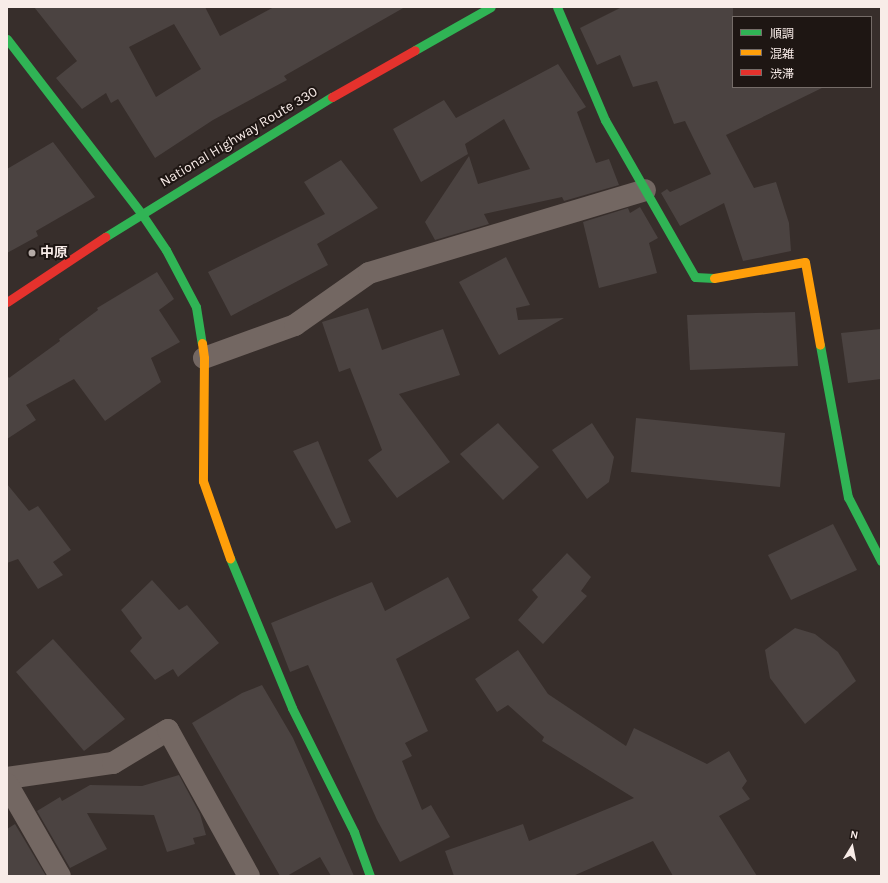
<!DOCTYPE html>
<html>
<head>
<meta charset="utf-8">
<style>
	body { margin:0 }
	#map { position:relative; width:888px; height:883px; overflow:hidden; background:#372e2b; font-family:Karla,"Noto Sans JP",sans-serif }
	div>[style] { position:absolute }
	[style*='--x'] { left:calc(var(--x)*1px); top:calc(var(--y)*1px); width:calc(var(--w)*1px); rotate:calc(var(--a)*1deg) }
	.building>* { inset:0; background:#4b4341 }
	.street>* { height:22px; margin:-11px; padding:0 11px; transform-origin:11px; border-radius:11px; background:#736762 }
	.fast>* { height:9px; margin:-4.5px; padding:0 4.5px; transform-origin:4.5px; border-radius:4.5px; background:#30b455 }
	.slow>* { height:9px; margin:-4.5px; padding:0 4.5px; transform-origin:4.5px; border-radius:4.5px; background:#ff9f0a }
	.jam>* { height:9px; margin:-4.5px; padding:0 4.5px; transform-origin:4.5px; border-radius:4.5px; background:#e5322d }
	.dots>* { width:11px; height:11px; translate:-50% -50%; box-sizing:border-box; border:2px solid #1e1613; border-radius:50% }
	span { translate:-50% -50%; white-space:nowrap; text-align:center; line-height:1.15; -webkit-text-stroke:4px #1e1613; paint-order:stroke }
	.street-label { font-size:14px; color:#f8ece8 }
	.poi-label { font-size:14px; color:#f8ece8; font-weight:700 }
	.left { translate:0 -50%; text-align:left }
	.frame { position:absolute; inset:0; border:8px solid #f8ece8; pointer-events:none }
	.legend { position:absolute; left:732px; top:16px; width:140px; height:72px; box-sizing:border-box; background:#1e1613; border:1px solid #756c68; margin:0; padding:5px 7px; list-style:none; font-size:12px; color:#f8ece8 }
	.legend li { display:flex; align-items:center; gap:8px; height:20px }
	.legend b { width:20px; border:1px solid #756c68 }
	.north { position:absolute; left:832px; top:827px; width:40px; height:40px; -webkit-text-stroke:3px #1e1613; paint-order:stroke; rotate:10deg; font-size:11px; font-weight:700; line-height:16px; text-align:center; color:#f8ece8 }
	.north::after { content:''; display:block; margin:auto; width:14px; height:18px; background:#f8ece8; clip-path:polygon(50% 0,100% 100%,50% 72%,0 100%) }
</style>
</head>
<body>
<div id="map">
	<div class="building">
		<div style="clip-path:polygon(evenodd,34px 7px,205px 7px,220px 36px,274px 7px,405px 7px,284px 76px,287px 80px,213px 120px,155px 158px,118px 99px,111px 103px,106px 93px,82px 109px,56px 78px,77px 61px,34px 7px,174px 24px,201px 69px,156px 97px,129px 47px,174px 24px)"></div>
		<div style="clip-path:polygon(622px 7px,733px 7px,733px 87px,824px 87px,726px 135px,754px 188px,776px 182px,789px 223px,791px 251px,743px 261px,724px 203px,680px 226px,661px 193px,667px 189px,670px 192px,711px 174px,685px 121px,674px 124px,657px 81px,633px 87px,620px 55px,597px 65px,580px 28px)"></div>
		<div style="clip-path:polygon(558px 64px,586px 107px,577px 112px,596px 163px,609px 159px,619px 185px,564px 201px,562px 197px,484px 214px,489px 224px,435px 240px,425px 222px,469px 156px,478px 184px,530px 169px,504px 119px,465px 144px,468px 154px,421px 182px,393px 129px,444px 100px,456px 118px)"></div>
		<div style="clip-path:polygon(53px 142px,95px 197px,36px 231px,38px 236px,7px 253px,7px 169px)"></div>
		<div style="clip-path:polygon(341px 160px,378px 208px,317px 244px,328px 265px,231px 316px,208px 272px,325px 214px,304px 182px)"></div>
		<div style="clip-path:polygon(640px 207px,658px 238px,649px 243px,657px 273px,599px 288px,583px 222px,628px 208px,630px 213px)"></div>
		<div style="clip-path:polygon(506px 257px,530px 305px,516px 308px,518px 320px,564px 318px,499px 355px,459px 282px)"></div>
		<div style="clip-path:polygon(157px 272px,174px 299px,159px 310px,180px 342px,151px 358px,161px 382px,105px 421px,74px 379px,26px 405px,36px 420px,7px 439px,7px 375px,9px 378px,60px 341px,59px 339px,98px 310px,97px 308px)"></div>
		<div style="clip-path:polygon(368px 308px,382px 350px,443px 329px,460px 375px,399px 394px,450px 462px,397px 498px,368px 460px,382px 450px,350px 368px,339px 372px,322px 322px)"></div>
		<div style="clip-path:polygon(795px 312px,798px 366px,690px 370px,687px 315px)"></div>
		<div style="clip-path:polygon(881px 329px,881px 379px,848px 383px,841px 333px)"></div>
		<div style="clip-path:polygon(636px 418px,785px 433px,780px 487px,631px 472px)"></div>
		<div style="clip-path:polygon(498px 423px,539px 467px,503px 500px,460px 454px)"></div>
		<div style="clip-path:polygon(592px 423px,614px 457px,609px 482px,587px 499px,552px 450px)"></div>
		<div style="clip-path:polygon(318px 441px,351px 522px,336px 529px,293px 451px)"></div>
		<div style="clip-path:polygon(7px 484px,29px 511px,38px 506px,71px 550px,53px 562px,63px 575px,38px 589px,18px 559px,7px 563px)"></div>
		<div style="clip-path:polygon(833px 524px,857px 570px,791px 600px,768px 555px)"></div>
		<div style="clip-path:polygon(567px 553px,591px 577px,581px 591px,587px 596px,543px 644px,518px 620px,538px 597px,532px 590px)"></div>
		<div style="clip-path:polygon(448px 577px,470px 618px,396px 659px,428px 731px,405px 743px,412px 756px,402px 761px,422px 810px,431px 805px,450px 837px,400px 862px,377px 820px,308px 665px,290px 672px,271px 623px,372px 582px,385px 611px)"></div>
		<div style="clip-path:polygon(152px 580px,179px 610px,187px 605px,219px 643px,178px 677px,173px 669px,155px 680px,130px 651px,142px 638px,121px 610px)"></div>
		<div style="clip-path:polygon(795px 628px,815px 634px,838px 652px,856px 681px,805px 724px,770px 678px,765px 650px)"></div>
		<div style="clip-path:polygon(53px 639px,125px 719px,84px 751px,16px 672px)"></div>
		<div style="clip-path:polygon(518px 650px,548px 694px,626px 746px,634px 728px,707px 764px,729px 751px,747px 781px,742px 788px,750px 799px,719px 816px,757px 876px,673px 876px,653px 841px,573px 876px,454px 876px,445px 851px,523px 824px,529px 841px,634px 798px,542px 741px,544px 737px,508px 705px,497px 712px,475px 679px)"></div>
		<div style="clip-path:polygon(262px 685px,293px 738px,354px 876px,331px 876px,320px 857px,287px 876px,280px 876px,192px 723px,242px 693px)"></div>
		<div style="clip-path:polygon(179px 775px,200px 814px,206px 835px,193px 838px,195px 844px,167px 852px,154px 815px,87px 813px,107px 849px,70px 868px,37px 811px,60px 797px,62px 801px,90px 785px,142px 786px)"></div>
		<div style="clip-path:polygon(15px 824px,46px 876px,7px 876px,7px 829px)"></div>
	</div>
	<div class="street">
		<div style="--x:204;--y:358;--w:97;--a:-19.9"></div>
		<div style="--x:295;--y:325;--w:90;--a:-35.1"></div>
		<div style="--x:369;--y:273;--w:288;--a:-16.7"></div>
		<div style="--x:7;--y:778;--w:107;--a:-8.1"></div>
		<div style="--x:113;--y:763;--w:64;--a:-31"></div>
		<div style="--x:168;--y:730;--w:167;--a:61"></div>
		<div style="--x:7;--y:784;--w:106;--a:60.1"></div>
	</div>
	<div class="fast">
		<div style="--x:557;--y:7;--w:123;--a:67"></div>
		<div style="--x:605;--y:120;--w:181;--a:60.2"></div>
		<div style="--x:695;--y:277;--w:19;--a:3"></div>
		<div style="--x:7;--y:39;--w:220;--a:52.4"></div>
		<div style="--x:141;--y:213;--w:45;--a:56"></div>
		<div style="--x:166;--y:250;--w:64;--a:62.2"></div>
		<div style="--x:196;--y:307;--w:36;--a:81"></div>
		<div style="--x:415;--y:50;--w:87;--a:-29.5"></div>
		<div style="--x:105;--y:237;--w:267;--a:-31.7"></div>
		<div style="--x:820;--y:345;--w:155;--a:79.6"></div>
		<div style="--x:848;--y:497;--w:72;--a:62.7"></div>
		<div style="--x:230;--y:558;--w:162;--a:67.5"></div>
		<div style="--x:292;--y:708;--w:139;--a:63.4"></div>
		<div style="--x:354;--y:832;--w:47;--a:70"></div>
	</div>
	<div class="slow">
		<div style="--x:714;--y:278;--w:92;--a:-10"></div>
		<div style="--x:805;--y:262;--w:84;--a:79.8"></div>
		<div style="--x:202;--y:343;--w:15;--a:82"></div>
		<div style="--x:204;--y:358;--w:123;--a:90.5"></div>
		<div style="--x:203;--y:481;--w:82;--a:70.7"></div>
	</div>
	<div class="jam">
		<div style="--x:332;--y:97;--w:95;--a:-29.5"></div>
		<div style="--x:7;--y:302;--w:118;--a:-33.6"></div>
	</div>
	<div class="dots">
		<div style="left:32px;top:253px;background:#b4aaa6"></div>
	</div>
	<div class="street-label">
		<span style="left:239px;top:137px;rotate:-31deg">National Highway Route 330</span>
	</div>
	<div class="poi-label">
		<span class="left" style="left:40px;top:253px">中原</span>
	</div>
	<div class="frame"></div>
	<ul class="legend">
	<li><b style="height:5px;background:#30b455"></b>順調</li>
	<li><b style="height:5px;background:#ff9f0a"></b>混雑</li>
	<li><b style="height:5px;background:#e5322d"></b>渋滞</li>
	</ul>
	<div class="north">N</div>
</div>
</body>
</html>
